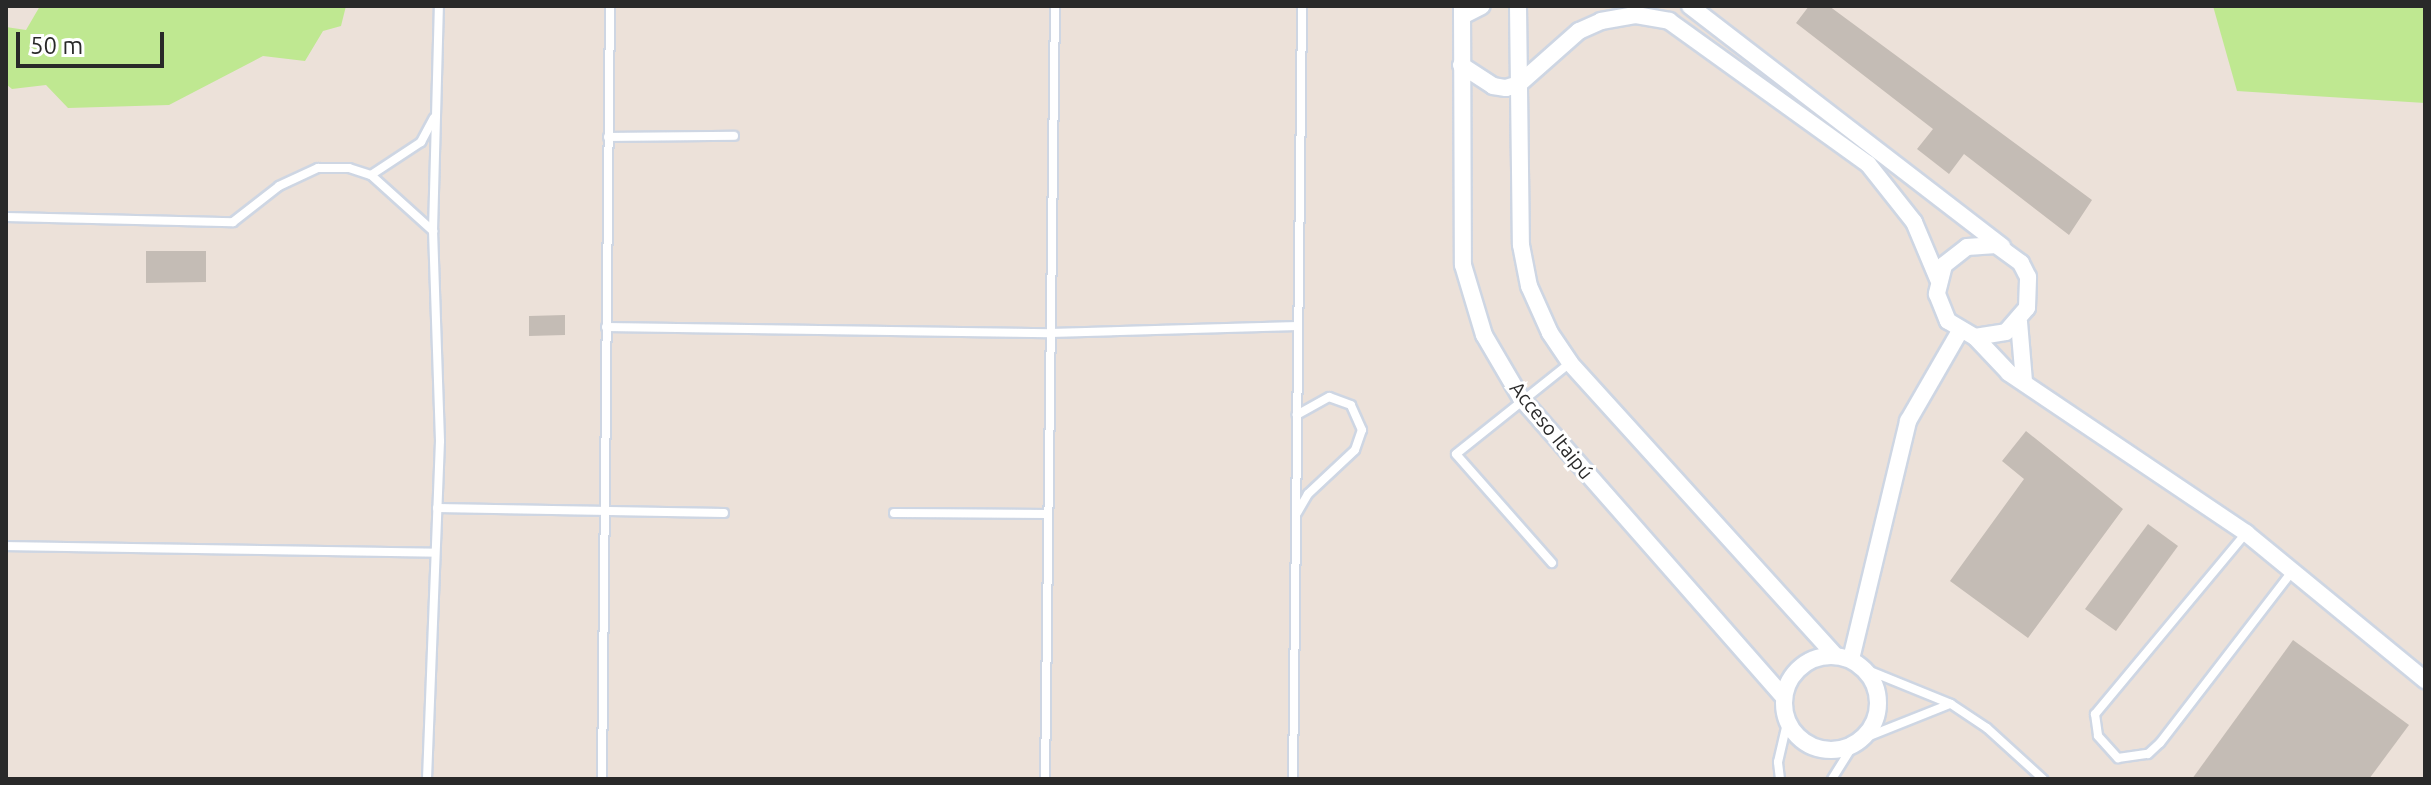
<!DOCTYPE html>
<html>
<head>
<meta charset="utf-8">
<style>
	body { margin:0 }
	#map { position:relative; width:2431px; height:785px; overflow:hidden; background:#ece1d9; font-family:Ubuntu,sans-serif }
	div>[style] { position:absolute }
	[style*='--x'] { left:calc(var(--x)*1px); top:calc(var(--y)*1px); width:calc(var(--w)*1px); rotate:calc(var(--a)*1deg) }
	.green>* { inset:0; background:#bfe891 }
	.building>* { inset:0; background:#c4bcb5 }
	.roads { filter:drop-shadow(2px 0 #ced6e3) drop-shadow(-2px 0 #ced6e3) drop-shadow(0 2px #ced6e3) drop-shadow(0 -2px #ced6e3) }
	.service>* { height:8px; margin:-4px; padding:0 4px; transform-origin:4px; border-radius:4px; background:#fff }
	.minor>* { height:16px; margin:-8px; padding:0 8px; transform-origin:8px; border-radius:8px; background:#fff }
	.minor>.ring { margin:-8px; padding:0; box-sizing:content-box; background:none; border:16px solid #fff; border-radius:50% }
	span { translate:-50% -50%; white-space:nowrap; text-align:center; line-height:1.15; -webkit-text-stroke:6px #fff; paint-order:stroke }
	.street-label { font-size:20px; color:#292929 }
	.frame { position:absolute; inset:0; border:8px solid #292929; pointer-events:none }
	.scale { position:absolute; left:16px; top:32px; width:148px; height:36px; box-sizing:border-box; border:4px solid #292929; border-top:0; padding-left:10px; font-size:24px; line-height:28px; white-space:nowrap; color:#292929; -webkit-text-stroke:6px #fff; paint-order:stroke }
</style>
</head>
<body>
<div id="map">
	<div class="green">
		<div style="clip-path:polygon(40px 6px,346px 6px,341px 26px,323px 31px,305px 61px,263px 56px,169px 105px,68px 108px,46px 85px,12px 89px,6px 84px,6px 27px,26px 30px)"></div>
		<div style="clip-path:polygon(2213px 6px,2425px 6px,2425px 103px,2237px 91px)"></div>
	</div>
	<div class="building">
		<div style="clip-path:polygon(1809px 6px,1829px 6px,2092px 200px,2069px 235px,1964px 154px,1949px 174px,1917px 149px,1933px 129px,1796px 23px)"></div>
		<div style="clip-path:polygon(146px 251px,206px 251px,206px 282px,146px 283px)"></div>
		<div style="clip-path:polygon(565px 315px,565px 335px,529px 336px,529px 316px)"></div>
		<div style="clip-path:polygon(2026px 431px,2123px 509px,2028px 638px,1950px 581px,2024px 479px,2002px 461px)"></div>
		<div style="clip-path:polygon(2148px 524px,2178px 546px,2116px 631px,2085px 609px)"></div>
		<div style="clip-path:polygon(2293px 640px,2409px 725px,2369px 779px,2192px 779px)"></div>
	</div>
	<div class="roads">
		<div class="service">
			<div style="--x:608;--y:137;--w:126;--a:-0.5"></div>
			<div style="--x:371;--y:175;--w:60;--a:-33.4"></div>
			<div style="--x:421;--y:142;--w:27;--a:-62"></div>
			<div style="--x:6;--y:217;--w:227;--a:1.3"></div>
			<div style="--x:233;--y:222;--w:58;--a:-38"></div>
			<div style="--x:279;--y:186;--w:43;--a:-24.8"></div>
			<div style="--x:318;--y:168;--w:31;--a:0"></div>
			<div style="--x:349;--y:168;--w:23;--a:18"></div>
			<div style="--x:371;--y:175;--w:84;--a:42.1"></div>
			<div style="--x:606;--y:327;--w:444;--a:0.8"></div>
			<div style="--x:1050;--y:333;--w:248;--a:-1.6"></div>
			<div style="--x:437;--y:508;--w:287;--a:1"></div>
			<div style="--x:894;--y:513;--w:154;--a:0.4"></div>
			<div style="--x:1297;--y:513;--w:22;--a:-60"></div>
			<div style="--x:1308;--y:494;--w:64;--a:-43.1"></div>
			<div style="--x:1355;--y:450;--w:21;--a:-71"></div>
			<div style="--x:1362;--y:430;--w:27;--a:-114"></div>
			<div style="--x:1351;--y:405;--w:23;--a:-160"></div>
			<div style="--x:1329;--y:397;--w:37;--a:151"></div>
			<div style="--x:2246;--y:533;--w:236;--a:129.8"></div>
			<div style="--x:2095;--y:714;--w:22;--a:82"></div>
			<div style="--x:2098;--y:736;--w:30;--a:48"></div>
			<div style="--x:2118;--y:758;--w:30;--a:-8"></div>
			<div style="--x:2148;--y:754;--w:16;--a:-43"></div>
			<div style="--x:2160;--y:743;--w:218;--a:-52.4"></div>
			<div style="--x:6;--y:546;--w:429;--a:0.9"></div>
			<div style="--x:1552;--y:563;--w:145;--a:-131.4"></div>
			<div style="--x:1456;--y:454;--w:146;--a:-38.6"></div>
			<div style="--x:1865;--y:669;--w:93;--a:22.1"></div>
			<div style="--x:1951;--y:704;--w:43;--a:33.7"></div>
			<div style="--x:1987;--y:728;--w:76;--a:42.3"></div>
			<div style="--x:1862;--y:739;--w:95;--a:-21.7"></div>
			<div style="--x:427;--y:779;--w:338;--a:-87.8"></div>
			<div style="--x:440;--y:441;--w:210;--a:-91.9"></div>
			<div style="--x:433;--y:231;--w:225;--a:-88.5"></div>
			<div style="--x:602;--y:779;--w:773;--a:-89.41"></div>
			<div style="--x:1045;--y:779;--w:773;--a:-89.26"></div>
			<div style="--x:1293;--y:779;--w:773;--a:-89.33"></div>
			<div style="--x:1780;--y:779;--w:17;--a:-97"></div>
			<div style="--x:1778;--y:762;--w:40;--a:-77"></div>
			<div style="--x:1832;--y:779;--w:40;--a:-58"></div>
		</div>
		<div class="minor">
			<div style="--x:1462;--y:6;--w:259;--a:89.8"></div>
			<div style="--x:1463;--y:265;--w:73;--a:73.3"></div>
			<div style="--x:1484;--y:335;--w:73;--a:59.6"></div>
			<div style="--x:1521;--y:398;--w:397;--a:48.7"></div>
			<div style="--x:1518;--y:6;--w:239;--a:89.3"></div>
			<div style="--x:1521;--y:245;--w:42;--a:79"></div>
			<div style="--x:1529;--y:286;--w:51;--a:65.9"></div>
			<div style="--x:1550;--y:333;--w:36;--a:56"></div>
			<div style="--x:1570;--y:363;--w:394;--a:47.8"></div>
			<div style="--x:1690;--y:6;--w:394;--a:37.6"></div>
			<div style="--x:1462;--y:16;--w:22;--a:-27"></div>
			<div style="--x:1461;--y:65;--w:38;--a:33"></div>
			<div style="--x:1493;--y:86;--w:13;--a:9"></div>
			<div style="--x:1506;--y:88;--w:14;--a:-17"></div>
			<div style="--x:1519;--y:84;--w:80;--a:-41.5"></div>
			<div style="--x:1579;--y:31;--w:24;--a:-24"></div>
			<div style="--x:1601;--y:21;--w:36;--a:-10"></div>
			<div style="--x:1636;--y:15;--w:34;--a:10"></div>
			<div style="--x:1669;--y:21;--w:245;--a:35.7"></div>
			<div style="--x:1868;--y:164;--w:74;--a:51.6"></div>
			<div style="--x:1914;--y:222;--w:62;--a:67.2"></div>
			<div style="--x:2019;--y:322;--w:60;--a:85.2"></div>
			<div style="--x:1975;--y:337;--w:31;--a:-9"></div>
			<div style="--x:2006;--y:332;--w:32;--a:-49"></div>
			<div style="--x:2027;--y:308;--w:31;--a:-88"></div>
			<div style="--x:2028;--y:277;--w:16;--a:-117"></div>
			<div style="--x:2021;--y:263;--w:31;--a:-144"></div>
			<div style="--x:1996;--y:245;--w:29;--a:176"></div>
			<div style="--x:1967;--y:247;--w:29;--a:142"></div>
			<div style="--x:1944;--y:265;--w:30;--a:104"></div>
			<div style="--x:1937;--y:294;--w:29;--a:68"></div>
			<div style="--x:1948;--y:321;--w:31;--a:31"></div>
			<div style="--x:1975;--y:337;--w:50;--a:46.6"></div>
			<div style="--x:2009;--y:373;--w:286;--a:34"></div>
			<div style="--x:2246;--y:533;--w:232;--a:39.4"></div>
			<div class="ring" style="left:1784px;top:656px;width:78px;height:78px"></div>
			<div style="--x:1851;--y:659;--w:245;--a:-76.5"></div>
			<div style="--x:1908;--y:421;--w:104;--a:-60"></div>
		</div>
	</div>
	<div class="street-label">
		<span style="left:1552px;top:430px;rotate:51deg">Acceso Itaipú</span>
	</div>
	<div class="frame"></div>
	<div class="scale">50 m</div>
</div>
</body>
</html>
